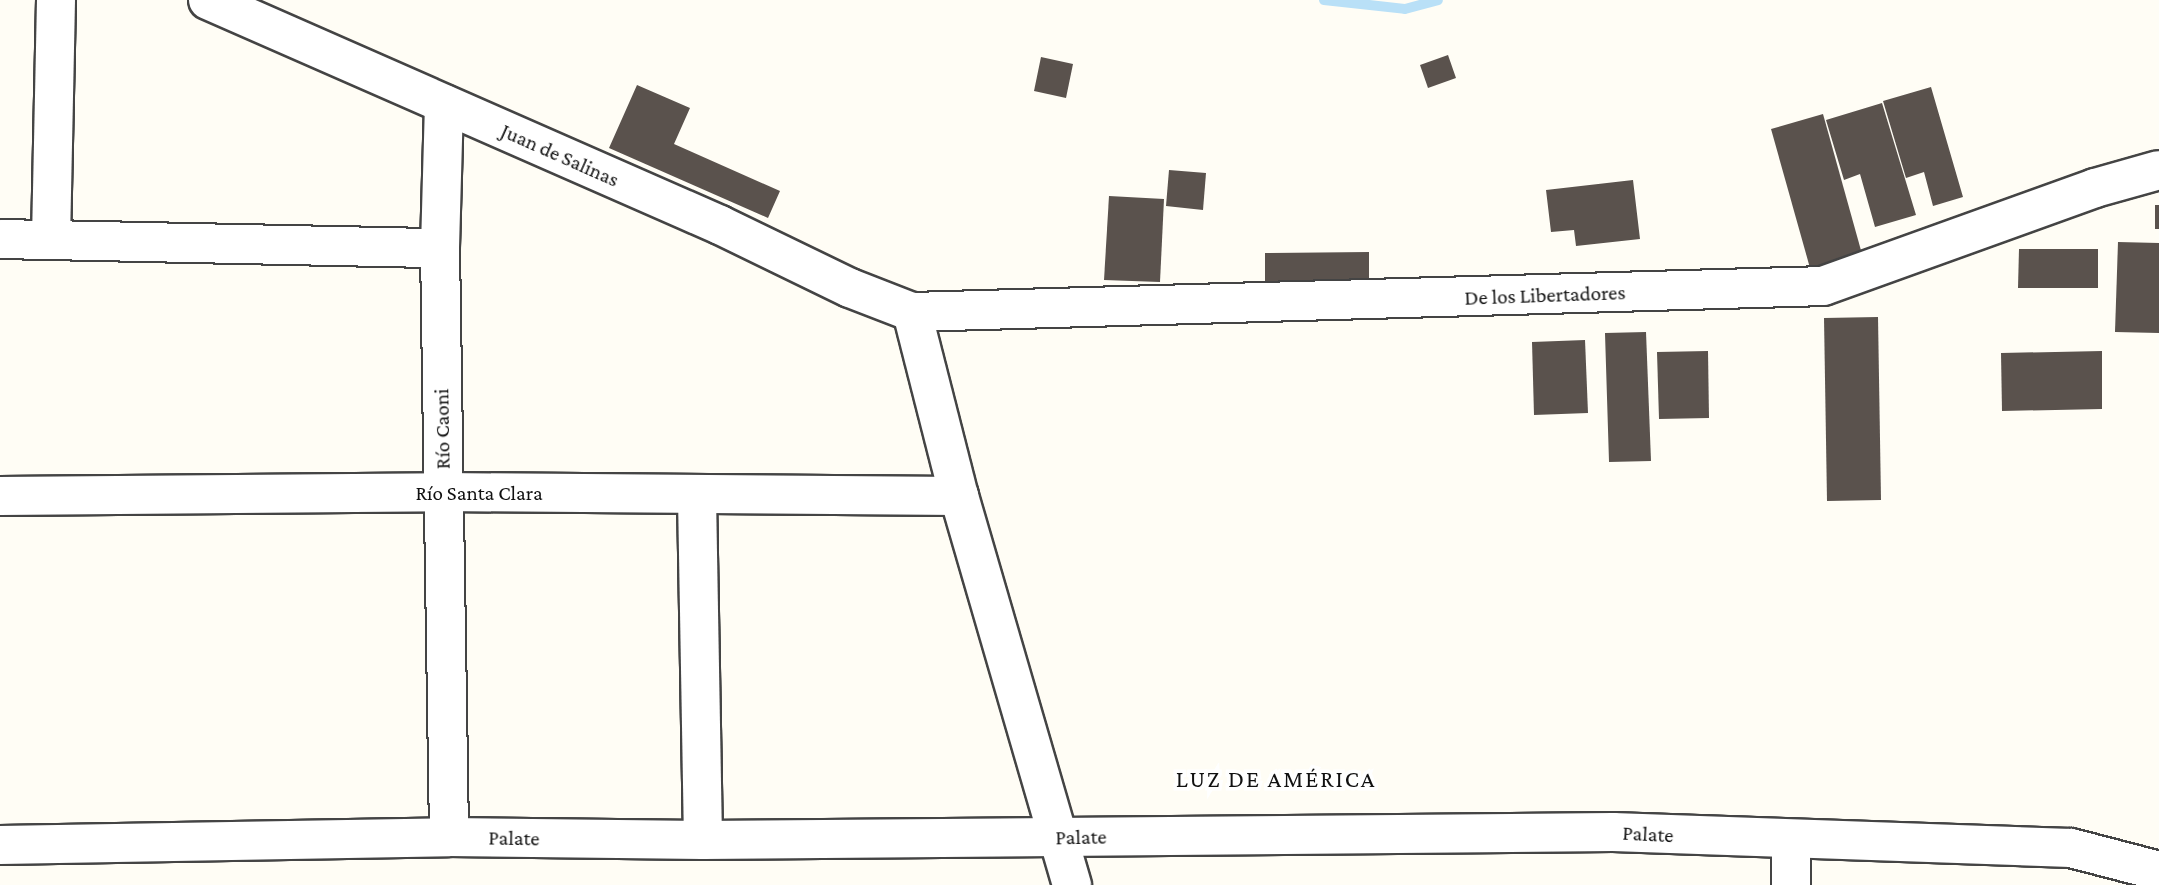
<!DOCTYPE html>
<html>
<head>
<meta charset="utf-8">
<style>
	body { margin:0 }
	#map { position:relative; width:2159px; height:885px; overflow:hidden; background:#fffdf5; font-family:"Crimson Pro",serif }
	div>[style] { position:absolute }
	[style*='--x'] { left:calc(var(--x)*1px); top:calc(var(--y)*1px); width:calc(var(--w)*1px); rotate:calc(var(--a)*1deg) }
	.stream>* { height:10px; margin:-5px; padding:0 5px; transform-origin:5px; border-radius:5px; background:#b9e0f7 }
	.building>* { inset:0; background:#5a524d }
	.roads { filter:drop-shadow(2px 0 #444) drop-shadow(-2px 0 #444) drop-shadow(0 2px #444) drop-shadow(0 -2px #444) }
	.minor>* { height:38px; margin:-19px; padding:0 19px; transform-origin:19px; border-radius:19px; background:#fff }
	span { translate:-50% -50%; white-space:nowrap; text-align:center; line-height:1.15; -webkit-text-stroke:7px #fff; paint-order:stroke }
	.street-label { font-size:21px; color:#111 }
	.quarter-label { font-size:24px; color:#111; letter-spacing:2px }
</style>
</head>
<body>
<div id="map">
	<div class="stream">
		<div style="--x:1324;--y:0;--w:81;--a:6.3"></div>
		<div style="--x:1405;--y:9;--w:34;--a:-15"></div>
	</div>
	<div class="building">
		<div style="clip-path:polygon(1448px 55px,1456px 78px,1428px 88px,1420px 65px)"></div>
		<div style="clip-path:polygon(1041px 57px,1073px 64px,1066px 98px,1034px 91px)"></div>
		<div style="clip-path:polygon(637px 85px,690px 108px,674px 144px,780px 191px,768px 218px,609px 148px)"></div>
		<div style="clip-path:polygon(1931px 87px,1963px 197px,1933px 206px,1924px 172px,1906px 178px,1883px 101px)"></div>
		<div style="clip-path:polygon(1882px 103px,1916px 215px,1875px 227px,1860px 174px,1844px 180px,1826px 120px)"></div>
		<div style="clip-path:polygon(1823px 114px,1862px 254px,1810px 268px,1771px 129px)"></div>
		<div style="clip-path:polygon(1169px 170px,1206px 173px,1203px 210px,1166px 206px)"></div>
		<div style="clip-path:polygon(1633px 180px,1640px 239px,1576px 246px,1574px 230px,1551px 232px,1546px 190px)"></div>
		<div style="clip-path:polygon(1109px 196px,1164px 199px,1160px 282px,1104px 280px)"></div>
		<div style="clip-path:polygon(2155px 205px,2159px 205px,2159px 229px,2155px 229px)"></div>
		<div style="clip-path:polygon(2118px 242px,2159px 243px,2159px 333px,2115px 332px)"></div>
		<div style="clip-path:polygon(2019px 249px,2098px 249px,2098px 288px,2018px 288px)"></div>
		<div style="clip-path:polygon(1369px 252px,1369px 287px,1265px 288px,1265px 253px)"></div>
		<div style="clip-path:polygon(1878px 317px,1881px 500px,1827px 501px,1824px 318px)"></div>
		<div style="clip-path:polygon(1646px 332px,1651px 461px,1609px 462px,1605px 333px)"></div>
		<div style="clip-path:polygon(1585px 340px,1588px 413px,1534px 415px,1532px 342px)"></div>
		<div style="clip-path:polygon(1708px 351px,1709px 418px,1659px 419px,1657px 352px)"></div>
		<div style="clip-path:polygon(2102px 351px,2102px 409px,2002px 411px,2001px 353px)"></div>
	</div>
	<div class="roads">
		<div class="minor">
			<div style="--x:208;--y:0;--w:559;--a:23.72"></div>
			<div style="--x:720;--y:225;--w:144;--a:25.9"></div>
			<div style="--x:850;--y:288;--w:66;--a:21.2"></div>
			<div style="--x:912;--y:312;--w:911;--a:-1.63"></div>
			<div style="--x:1823;--y:286;--w:289;--a:-19.8"></div>
			<div style="--x:2095;--y:188;--w:66;--a:-15.7"></div>
			<div style="--x:444;--y:104;--w:144;--a:91.6"></div>
			<div style="--x:440;--y:248;--w:589;--a:89.12"></div>
			<div style="--x:0;--y:239;--w:440;--a:1.2"></div>
			<div style="--x:51;--y:239;--w:239;--a:-88.8"></div>
			<div style="--x:912;--y:312;--w:190;--a:75.7"></div>
			<div style="--x:959;--y:496;--w:405;--a:73.8"></div>
			<div style="--x:0;--y:496;--w:443;--a:-0.5"></div>
			<div style="--x:443;--y:492;--w:516;--a:0.44"></div>
			<div style="--x:697;--y:496;--w:344;--a:89"></div>
			<div style="--x:0;--y:845;--w:449;--a:-1"></div>
			<div style="--x:449;--y:837;--w:254;--a:0.7"></div>
			<div style="--x:703;--y:840;--w:910;--a:-0.5"></div>
			<div style="--x:1613;--y:832;--w:458;--a:2"></div>
			<div style="--x:2071;--y:848;--w:91;--a:14.6"></div>
			<div style="--x:1791;--y:885;--w:44;--a:-90"></div>
		</div>
	</div>
	<div class="street-label">
		<span style="left:560px;top:155px;rotate:24deg">Juan de Salinas</span>
		<span style="left:1545px;top:295px;rotate:-2deg">De los Libertadores</span>
		<span style="left:442px;top:429px;rotate:-91deg">Río Caoni</span>
		<span style="left:479px;top:493px">Río Santa Clara</span>
		<span style="left:1648px;top:834px;rotate:3deg">Palate</span>
		<span style="left:1081px;top:837px;rotate:-1deg">Palate</span>
		<span style="left:514px;top:838px;rotate:1deg">Palate</span>
	</div>
	<div class="quarter-label">
		<span style="left:1276px;top:779px">LUZ DE AMÉRICA</span>
	</div>
</div>
</body>
</html>
